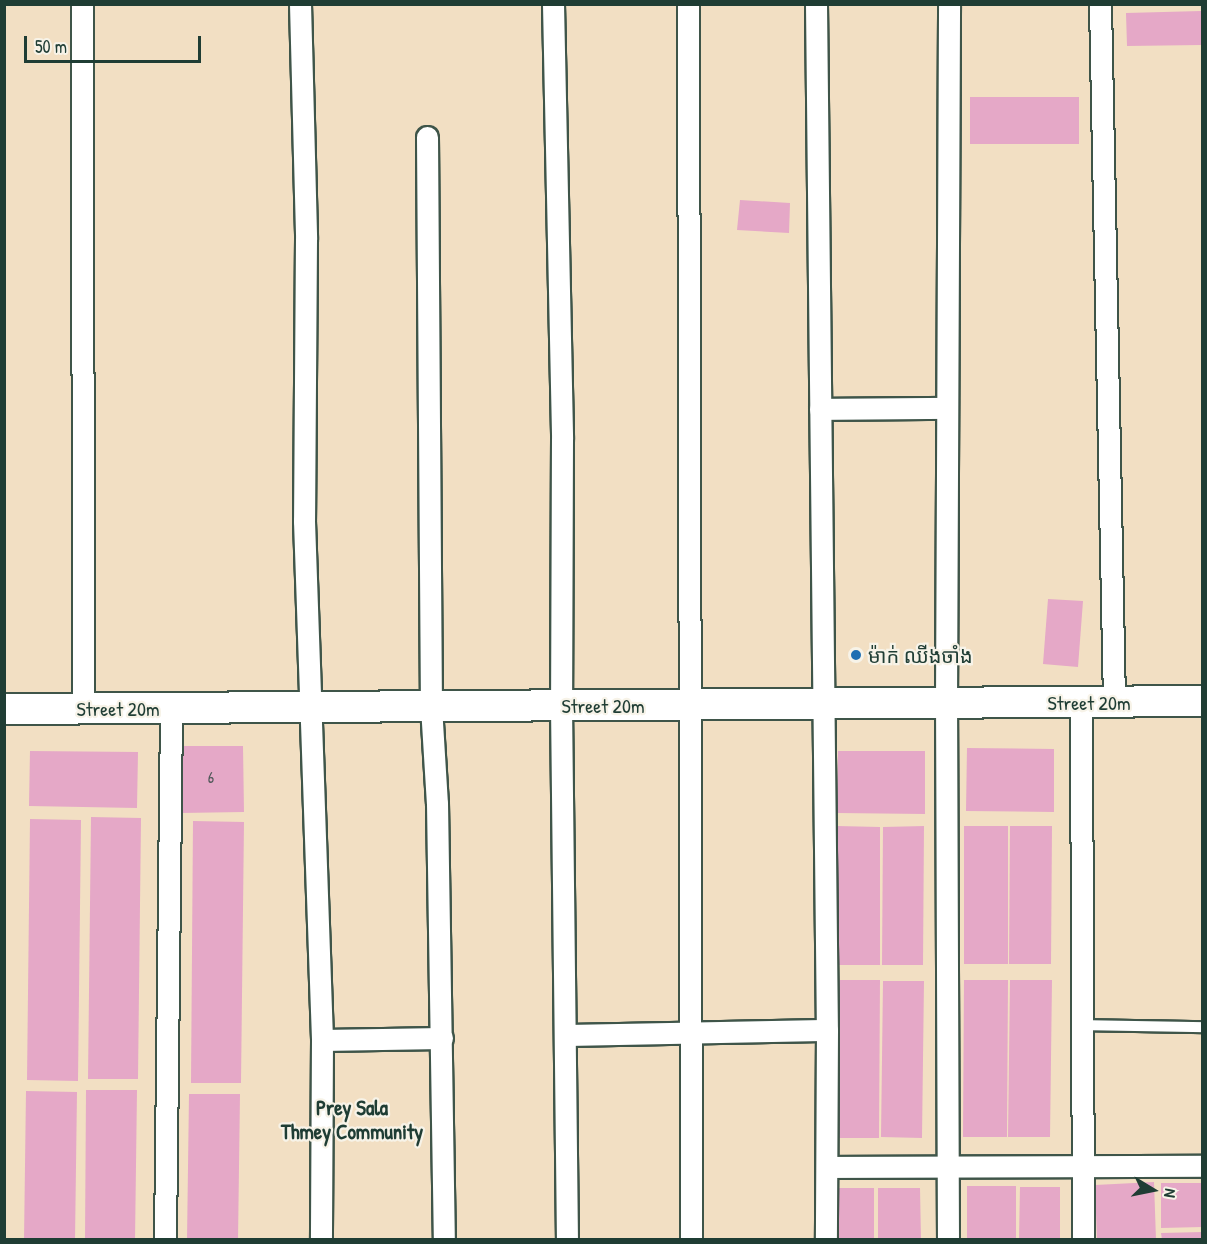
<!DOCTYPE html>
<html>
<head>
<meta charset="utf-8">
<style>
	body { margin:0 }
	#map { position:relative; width:1207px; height:1244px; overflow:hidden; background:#f2dfc3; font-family:"Patrick Hand","Noto Sans Khmer",sans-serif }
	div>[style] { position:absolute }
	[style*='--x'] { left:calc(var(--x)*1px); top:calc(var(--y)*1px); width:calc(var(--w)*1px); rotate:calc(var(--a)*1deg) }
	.building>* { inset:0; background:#e5a8c7 }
	.roads { filter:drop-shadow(2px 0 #3f5549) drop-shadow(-2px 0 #3f5549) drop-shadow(0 2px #3f5549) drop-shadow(0 -2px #3f5549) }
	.lane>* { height:10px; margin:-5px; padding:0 5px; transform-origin:5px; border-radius:5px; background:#fff }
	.street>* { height:21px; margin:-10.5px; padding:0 10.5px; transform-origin:10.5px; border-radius:10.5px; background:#fff }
	.secondary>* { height:30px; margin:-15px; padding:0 15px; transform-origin:15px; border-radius:15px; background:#fff }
	.dots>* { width:16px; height:16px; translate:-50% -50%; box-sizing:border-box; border:3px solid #f7f3e8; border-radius:50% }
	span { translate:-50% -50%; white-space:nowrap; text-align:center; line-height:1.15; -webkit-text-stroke:4.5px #f7f3e8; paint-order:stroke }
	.number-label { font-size:16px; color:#505859 }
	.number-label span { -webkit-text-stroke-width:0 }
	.poi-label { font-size:20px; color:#1f3d34 }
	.left { translate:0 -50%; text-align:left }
	.street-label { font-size:20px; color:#1f3d34 }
	.neighbourhood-label { font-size:21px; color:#1f3d34; font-weight:700 }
	.frame { position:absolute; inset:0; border:6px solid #1f3d34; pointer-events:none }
	.north { position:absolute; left:1123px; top:1160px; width:60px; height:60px; -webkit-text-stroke:4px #f7f3e8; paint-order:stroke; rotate:100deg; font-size:16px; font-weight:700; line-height:24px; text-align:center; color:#1f3d34 }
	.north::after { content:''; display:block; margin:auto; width:21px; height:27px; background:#1f3d34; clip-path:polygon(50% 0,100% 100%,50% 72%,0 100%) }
	.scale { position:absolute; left:24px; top:36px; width:177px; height:27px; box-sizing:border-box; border:3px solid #1f3d34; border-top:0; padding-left:8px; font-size:18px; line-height:21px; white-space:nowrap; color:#1f3d34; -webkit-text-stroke:4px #f7f3e8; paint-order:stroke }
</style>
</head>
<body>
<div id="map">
	<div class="building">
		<div style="clip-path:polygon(1201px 11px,1201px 45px,1127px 46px,1126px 13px)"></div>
		<div style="clip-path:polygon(970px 97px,1079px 97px,1079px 144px,970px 144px)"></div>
		<div style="clip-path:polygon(740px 200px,790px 203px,789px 233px,737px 230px)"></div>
		<div style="clip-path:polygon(1048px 599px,1083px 601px,1078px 667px,1043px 664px)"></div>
		<div style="clip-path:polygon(180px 746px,243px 746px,244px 812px,181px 813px)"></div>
		<div style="clip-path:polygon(967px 748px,1054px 749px,1054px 812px,966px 811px)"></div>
		<div style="clip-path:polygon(30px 751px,138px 752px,137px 808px,29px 806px)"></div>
		<div style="clip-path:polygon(838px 751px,925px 751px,925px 814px,837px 813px)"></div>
		<div style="clip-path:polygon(91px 817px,141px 818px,138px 1079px,88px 1079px)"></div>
		<div style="clip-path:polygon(30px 819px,81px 820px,78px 1081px,27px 1080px)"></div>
		<div style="clip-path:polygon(193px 821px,244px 822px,241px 1083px,191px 1083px)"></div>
		<div style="clip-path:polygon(837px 826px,880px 827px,880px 965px,836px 965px)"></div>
		<div style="clip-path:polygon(924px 826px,923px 965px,882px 965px,883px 827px)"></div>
		<div style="clip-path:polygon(964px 826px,1008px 826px,1008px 964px,964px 964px)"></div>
		<div style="clip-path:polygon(1010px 826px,1052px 826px,1051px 964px,1009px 964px)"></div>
		<div style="clip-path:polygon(836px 980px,880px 980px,879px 1138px,836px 1138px)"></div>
		<div style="clip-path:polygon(964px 980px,1008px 980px,1007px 1137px,963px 1137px)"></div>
		<div style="clip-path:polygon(1010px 980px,1052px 980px,1050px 1137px,1008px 1137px)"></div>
		<div style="clip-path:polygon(883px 981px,924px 981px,922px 1138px,881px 1137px)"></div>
		<div style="clip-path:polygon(86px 1090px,137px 1090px,135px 1240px,85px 1240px)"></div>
		<div style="clip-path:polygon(26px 1091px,77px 1092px,75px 1240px,24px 1240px)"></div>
		<div style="clip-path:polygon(189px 1094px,240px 1094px,238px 1240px,187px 1240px)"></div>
		<div style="clip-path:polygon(1154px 1182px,1156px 1240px,1097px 1240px,1095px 1185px)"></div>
		<div style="clip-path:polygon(1161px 1183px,1202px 1183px,1202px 1227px,1161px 1228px)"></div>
		<div style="clip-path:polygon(967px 1186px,1016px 1186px,1016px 1240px,967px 1240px)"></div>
		<div style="clip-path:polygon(1020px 1187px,1060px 1187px,1060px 1240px,1019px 1240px)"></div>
		<div style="clip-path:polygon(834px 1188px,874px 1188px,874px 1240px,835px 1240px)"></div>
		<div style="clip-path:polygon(878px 1188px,920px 1188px,921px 1240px,878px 1240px)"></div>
		<div style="clip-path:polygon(1202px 1232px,1202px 1240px,1162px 1240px,1161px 1233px)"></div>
	</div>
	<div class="roads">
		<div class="lane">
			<div style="--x:1082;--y:1025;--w:120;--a:1"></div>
		</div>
		<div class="street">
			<div style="--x:82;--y:4;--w:704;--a:89.92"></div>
			<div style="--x:300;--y:4;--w:235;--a:88.5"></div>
			<div style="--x:306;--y:239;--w:282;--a:90.4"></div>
			<div style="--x:304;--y:521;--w:519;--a:88.01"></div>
			<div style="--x:322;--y:1040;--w:200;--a:90.3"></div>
			<div style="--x:553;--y:4;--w:435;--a:88.8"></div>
			<div style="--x:562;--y:439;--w:266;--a:90.2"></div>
			<div style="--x:561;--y:705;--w:535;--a:89.36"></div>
			<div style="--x:688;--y:4;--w:1236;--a:89.86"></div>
			<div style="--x:816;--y:4;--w:1026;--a:89.39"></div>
			<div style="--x:827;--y:1030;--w:210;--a:90.3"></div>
			<div style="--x:1100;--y:4;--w:698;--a:88.85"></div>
			<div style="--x:427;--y:137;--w:569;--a:89.6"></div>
			<div style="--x:431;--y:706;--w:97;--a:86.5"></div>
			<div style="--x:437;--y:803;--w:437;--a:89.1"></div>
			<div style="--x:820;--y:409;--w:127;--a:-0.5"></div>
			<div style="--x:1081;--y:702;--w:538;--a:89.79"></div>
			<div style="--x:567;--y:1035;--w:260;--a:-1.1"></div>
			<div style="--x:322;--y:1040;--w:120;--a:-1"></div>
			<div style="--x:827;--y:1167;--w:375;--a:-0.2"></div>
			<div style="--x:165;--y:1240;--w:532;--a:-89.35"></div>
			<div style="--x:948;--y:1240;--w:537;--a:-90.21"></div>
			<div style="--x:946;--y:703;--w:699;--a:-89.75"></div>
		</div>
		<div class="secondary">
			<div style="--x:4;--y:709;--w:1198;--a:-0.38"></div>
		</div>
	</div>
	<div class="dots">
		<div style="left:856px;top:655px;background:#1f6fb2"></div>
	</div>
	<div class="number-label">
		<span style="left:211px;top:777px">6</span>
	</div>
	<div class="poi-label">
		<span class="left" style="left:868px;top:655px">ម៉ាក់ ឈីងចាំង</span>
	</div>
	<div class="street-label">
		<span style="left:1089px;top:702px">Street 20m</span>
		<span style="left:603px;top:705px">Street 20m</span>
		<span style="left:118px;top:708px">Street 20m</span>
	</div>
	<div class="neighbourhood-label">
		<span style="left:352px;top:1120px">Prey Sala<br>Thmey Community</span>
	</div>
	<div class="frame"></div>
	<div class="north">N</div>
	<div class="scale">50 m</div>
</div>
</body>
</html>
